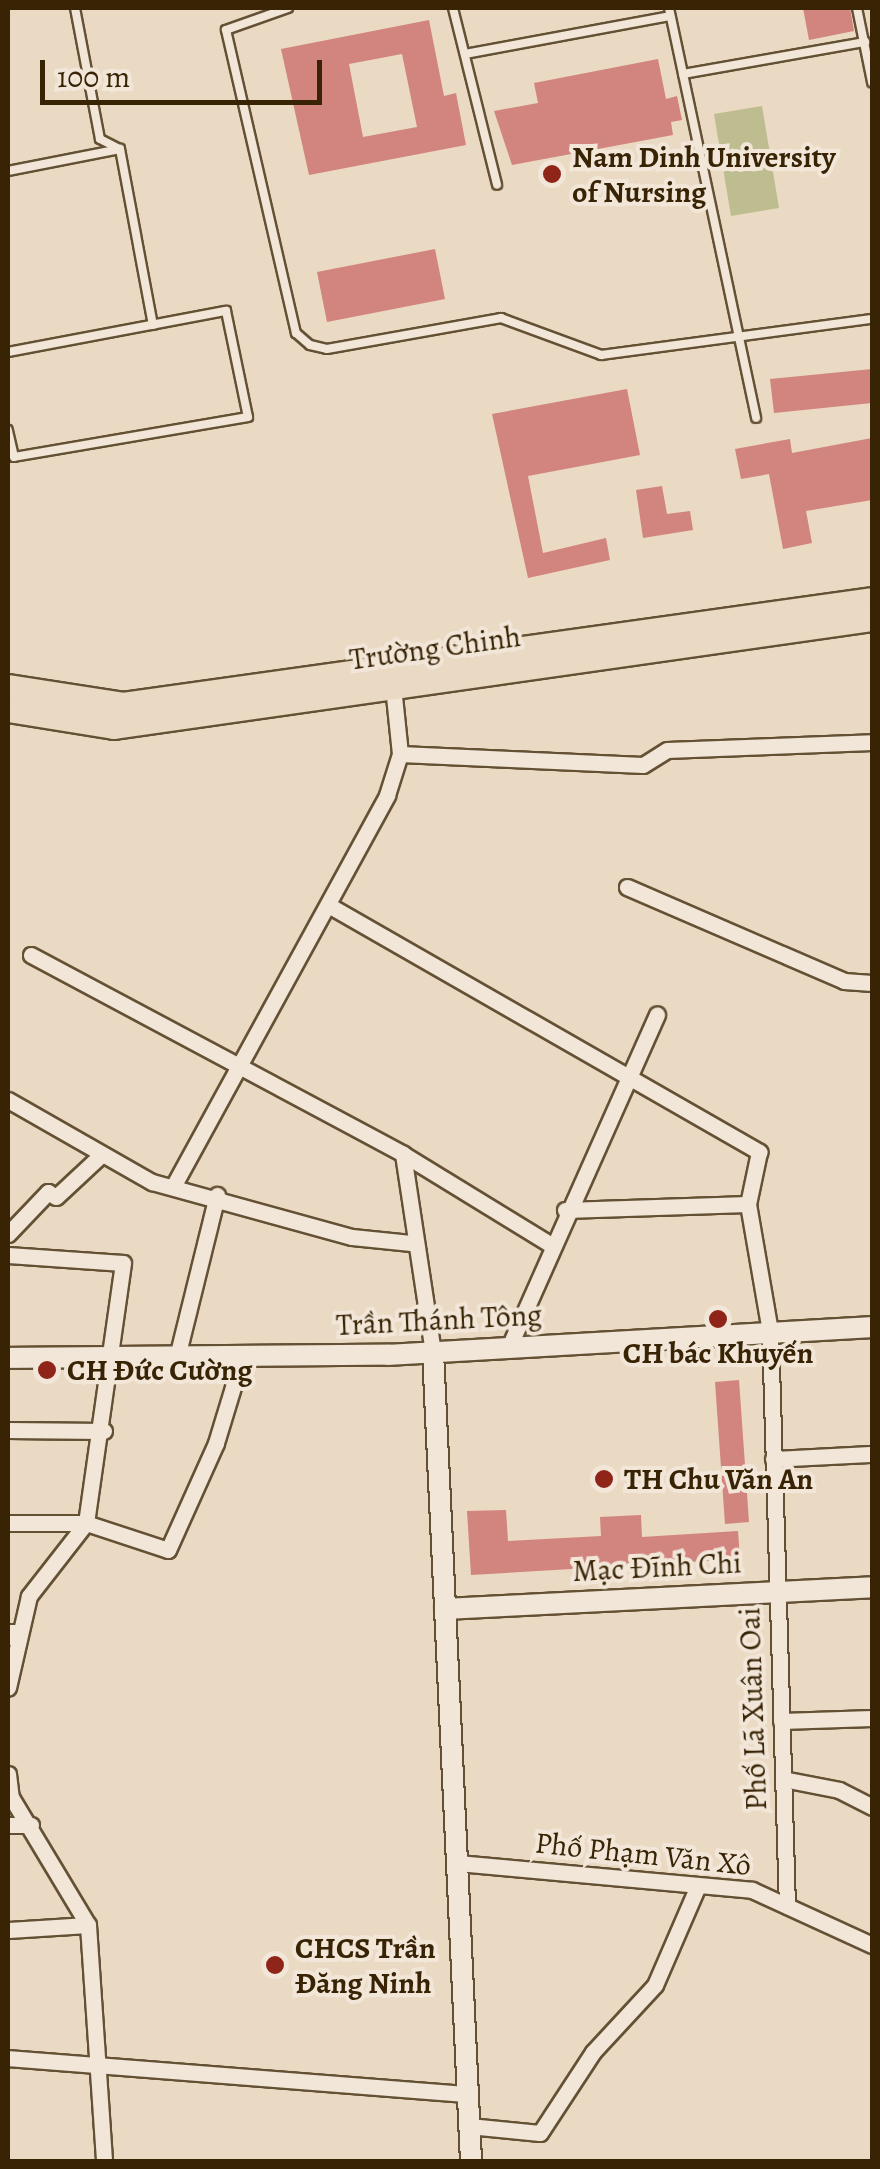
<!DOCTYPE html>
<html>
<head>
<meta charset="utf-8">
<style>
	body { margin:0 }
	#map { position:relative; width:880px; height:2169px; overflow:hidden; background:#ead9c3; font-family:Alegreya,serif }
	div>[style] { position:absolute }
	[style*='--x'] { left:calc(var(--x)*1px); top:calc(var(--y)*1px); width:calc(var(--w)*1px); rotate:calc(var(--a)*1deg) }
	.green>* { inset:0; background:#bdbd8f }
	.building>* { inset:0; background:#d2847e }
	.roads { filter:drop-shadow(2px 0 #645134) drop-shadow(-2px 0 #645134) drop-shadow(0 2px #645134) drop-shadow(0 -2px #645134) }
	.service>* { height:8px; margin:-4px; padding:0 4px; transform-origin:4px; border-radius:4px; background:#f1e6d8 }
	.minor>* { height:15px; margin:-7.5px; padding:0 7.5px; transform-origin:7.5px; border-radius:7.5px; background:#f1e6d8 }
	.tertiary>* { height:20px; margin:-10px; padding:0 10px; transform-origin:10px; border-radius:10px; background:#f1e6d8 }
	.primary>* { height:25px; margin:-12.5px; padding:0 12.5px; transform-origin:12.5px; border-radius:12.5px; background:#ead9c3 }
	.dots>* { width:28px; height:28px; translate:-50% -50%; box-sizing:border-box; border:5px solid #f1e6d8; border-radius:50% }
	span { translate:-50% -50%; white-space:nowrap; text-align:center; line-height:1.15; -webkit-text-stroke:8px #f1e6d8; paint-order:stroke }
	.poi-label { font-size:30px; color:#382405; font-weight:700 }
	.left { translate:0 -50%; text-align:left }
	.street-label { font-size:30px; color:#382405 }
	.frame { position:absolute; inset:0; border:10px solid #382405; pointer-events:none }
	.scale { position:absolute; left:40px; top:60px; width:282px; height:45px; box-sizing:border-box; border:5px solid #382405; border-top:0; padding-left:12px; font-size:30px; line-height:35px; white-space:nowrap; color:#382405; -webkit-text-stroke:8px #f1e6d8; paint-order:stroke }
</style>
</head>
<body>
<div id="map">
	<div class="green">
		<div style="clip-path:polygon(762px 106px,779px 208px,731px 216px,714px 114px)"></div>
	</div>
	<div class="building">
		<div style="clip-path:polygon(803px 8px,850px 8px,854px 31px,809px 40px)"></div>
		<div style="clip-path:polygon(evenodd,429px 20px,444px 96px,456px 93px,466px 145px,309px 175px,281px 49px,429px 20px,402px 54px,417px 127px,363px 137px,349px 64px,402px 54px)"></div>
		<div style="clip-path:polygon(658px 59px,666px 99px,677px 96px,682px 120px,671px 122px,673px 135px,512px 165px,494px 111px,538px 103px,534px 83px)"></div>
		<div style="clip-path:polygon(435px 249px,445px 299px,327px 322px,317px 272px)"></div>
		<div style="clip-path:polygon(872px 369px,872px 403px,774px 413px,770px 379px)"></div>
		<div style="clip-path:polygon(627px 389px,640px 455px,528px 476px,543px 553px,606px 538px,610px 560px,528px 578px,492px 414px)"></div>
		<div style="clip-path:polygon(872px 438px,872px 500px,806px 511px,812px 543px,783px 549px,769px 474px,741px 479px,735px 449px,790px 439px,792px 453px)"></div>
		<div style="clip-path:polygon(662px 486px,667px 514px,690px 511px,693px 530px,643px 538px,636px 490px)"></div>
		<div style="clip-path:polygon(739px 1380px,749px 1522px,725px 1524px,715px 1382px)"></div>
		<div style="clip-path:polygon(506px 1510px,508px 1541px,601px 1536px,600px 1517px,641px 1515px,642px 1537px,738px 1531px,740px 1559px,471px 1575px,467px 1511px)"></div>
	</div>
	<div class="roads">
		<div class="service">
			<div style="--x:75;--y:8;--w:133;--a:79.2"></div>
			<div style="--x:100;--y:139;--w:22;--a:27"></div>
			<div style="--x:120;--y:149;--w:179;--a:79.4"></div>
			<div style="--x:288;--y:8;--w:66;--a:160.5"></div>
			<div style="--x:226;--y:30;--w:311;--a:77"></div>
			<div style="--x:296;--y:333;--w:18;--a:41"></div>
			<div style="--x:310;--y:345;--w:17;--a:13"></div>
			<div style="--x:327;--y:349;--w:177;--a:-10.1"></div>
			<div style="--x:501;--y:318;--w:107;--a:20.3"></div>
			<div style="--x:601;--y:355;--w:273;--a:-7.6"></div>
			<div style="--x:453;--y:8;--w:182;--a:76"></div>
			<div style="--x:669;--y:8;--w:419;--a:78"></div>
			<div style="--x:857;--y:8;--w:76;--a:78.5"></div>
			<div style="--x:465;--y:54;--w:208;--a:-10.5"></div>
			<div style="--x:683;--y:74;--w:185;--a:-10"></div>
			<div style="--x:8;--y:171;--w:114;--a:-11.1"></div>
			<div style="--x:8;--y:352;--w:222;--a:-10.7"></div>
			<div style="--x:226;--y:311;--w:108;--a:78.3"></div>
			<div style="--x:248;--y:417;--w:237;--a:170.3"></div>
			<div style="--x:14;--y:457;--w:28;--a:-103"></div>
		</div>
		<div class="minor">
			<div style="--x:400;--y:754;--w:243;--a:2.6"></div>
			<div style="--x:643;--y:765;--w:28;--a:-32"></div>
			<div style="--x:667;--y:750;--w:205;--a:-2.2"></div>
			<div style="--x:627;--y:887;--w:236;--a:23.4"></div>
			<div style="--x:844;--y:981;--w:28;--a:4"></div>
			<div style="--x:330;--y:906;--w:495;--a:29.8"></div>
			<div style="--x:759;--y:1152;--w:53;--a:101.9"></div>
			<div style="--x:31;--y:955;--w:422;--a:28.1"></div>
			<div style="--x:403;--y:1154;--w:172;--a:31.5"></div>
			<div style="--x:8;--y:1100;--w:166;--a:29.7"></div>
			<div style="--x:152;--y:1182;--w:207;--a:15.4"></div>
			<div style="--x:352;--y:1237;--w:59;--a:5.8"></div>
			<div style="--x:403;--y:1154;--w:200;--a:81.4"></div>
			<div style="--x:175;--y:1183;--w:442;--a:-61.3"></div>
			<div style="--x:387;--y:795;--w:43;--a:-72.4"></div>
			<div style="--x:400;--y:754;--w:68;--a:-95.9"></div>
			<div style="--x:565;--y:1210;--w:183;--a:-1.9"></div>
			<div style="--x:748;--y:1204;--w:129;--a:80.2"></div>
			<div style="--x:770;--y:1331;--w:575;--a:88.31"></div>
			<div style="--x:8;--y:1234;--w:58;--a:-46.4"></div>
			<div style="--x:48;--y:1192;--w:9;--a:32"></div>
			<div style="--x:56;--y:1197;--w:62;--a:-43"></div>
			<div style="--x:8;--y:1255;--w:115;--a:4"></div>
			<div style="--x:123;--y:1263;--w:263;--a:98.1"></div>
			<div style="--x:86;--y:1523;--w:93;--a:128"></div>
			<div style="--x:29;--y:1596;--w:94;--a:102.9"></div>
			<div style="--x:509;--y:1347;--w:364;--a:-66"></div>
			<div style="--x:177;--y:1357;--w:167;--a:-76.1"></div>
			<div style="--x:8;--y:1430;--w:96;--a:0.6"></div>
			<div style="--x:773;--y:1459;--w:99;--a:-2.9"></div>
			<div style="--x:8;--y:1523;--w:78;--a:0"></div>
			<div style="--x:86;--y:1523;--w:86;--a:18.2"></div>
			<div style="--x:168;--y:1550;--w:117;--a:-65.8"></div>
			<div style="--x:216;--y:1443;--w:93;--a:-73.1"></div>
			<div style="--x:781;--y:1721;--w:91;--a:-1.9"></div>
			<div style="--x:8;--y:1774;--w:23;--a:83"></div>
			<div style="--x:11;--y:1797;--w:149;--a:59"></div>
			<div style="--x:88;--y:1925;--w:238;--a:86.1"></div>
			<div style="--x:783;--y:1779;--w:57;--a:11.1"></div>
			<div style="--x:839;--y:1790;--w:37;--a:27"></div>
			<div style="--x:8;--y:1825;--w:23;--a:0"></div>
			<div style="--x:457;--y:1863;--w:296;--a:5.2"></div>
			<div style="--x:752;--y:1890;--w:132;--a:24.6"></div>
			<div style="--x:8;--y:1930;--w:80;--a:-3.6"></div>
			<div style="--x:8;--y:2058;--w:461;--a:4.5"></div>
			<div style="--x:469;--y:2126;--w:71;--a:5.6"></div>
			<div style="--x:540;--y:2133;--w:97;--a:-56.8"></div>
			<div style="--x:593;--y:2052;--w:91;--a:-47.2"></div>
			<div style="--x:655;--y:1985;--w:106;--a:-66.6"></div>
		</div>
		<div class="tertiary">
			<div style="--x:433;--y:1352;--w:811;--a:87.31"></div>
			<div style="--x:8;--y:1358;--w:380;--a:-0.5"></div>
			<div style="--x:388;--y:1355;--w:485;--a:-3.3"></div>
			<div style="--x:445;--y:1609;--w:428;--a:-2.9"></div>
			<div style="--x:8;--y:1635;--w:7;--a:0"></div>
		</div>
		<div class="primary">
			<div style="--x:8;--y:687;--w:116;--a:8.9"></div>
			<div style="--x:123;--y:705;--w:756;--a:-7.98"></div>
			<div style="--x:8;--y:709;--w:107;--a:9.1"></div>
			<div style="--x:114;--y:726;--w:766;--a:-8.11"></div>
		</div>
	</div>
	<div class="dots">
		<div style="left:552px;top:174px;background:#8f2418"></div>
		<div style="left:718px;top:1319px;background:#8f2418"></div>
		<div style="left:47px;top:1370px;background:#8f2418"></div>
		<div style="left:604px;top:1479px;background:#8f2418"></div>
		<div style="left:275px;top:1965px;background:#8f2418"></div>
	</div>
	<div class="poi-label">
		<span class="left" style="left:572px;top:174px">Nam Dinh University<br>of Nursing</span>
		<span style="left:718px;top:1353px">CH bác Khuyến</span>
		<span class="left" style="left:67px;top:1370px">CH Đức Cường</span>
		<span class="left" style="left:624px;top:1479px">TH Chu Văn An</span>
		<span class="left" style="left:295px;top:1965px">CHCS Trần<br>Đăng Ninh</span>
	</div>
	<div class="street-label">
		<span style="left:435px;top:648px;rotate:-8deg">Trường Chinh</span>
		<span style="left:439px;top:1320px;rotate:-3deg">Trần Thánh Tông</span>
		<span style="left:657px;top:1567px;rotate:-3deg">Mạc Đĩnh Chi</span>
		<span style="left:753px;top:1709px;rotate:-92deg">Phố Lã Xuân Oai</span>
		<span style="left:643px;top:1854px;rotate:6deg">Phố Phạm Văn Xô</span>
	</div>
	<div class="frame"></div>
	<div class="scale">100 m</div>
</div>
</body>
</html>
